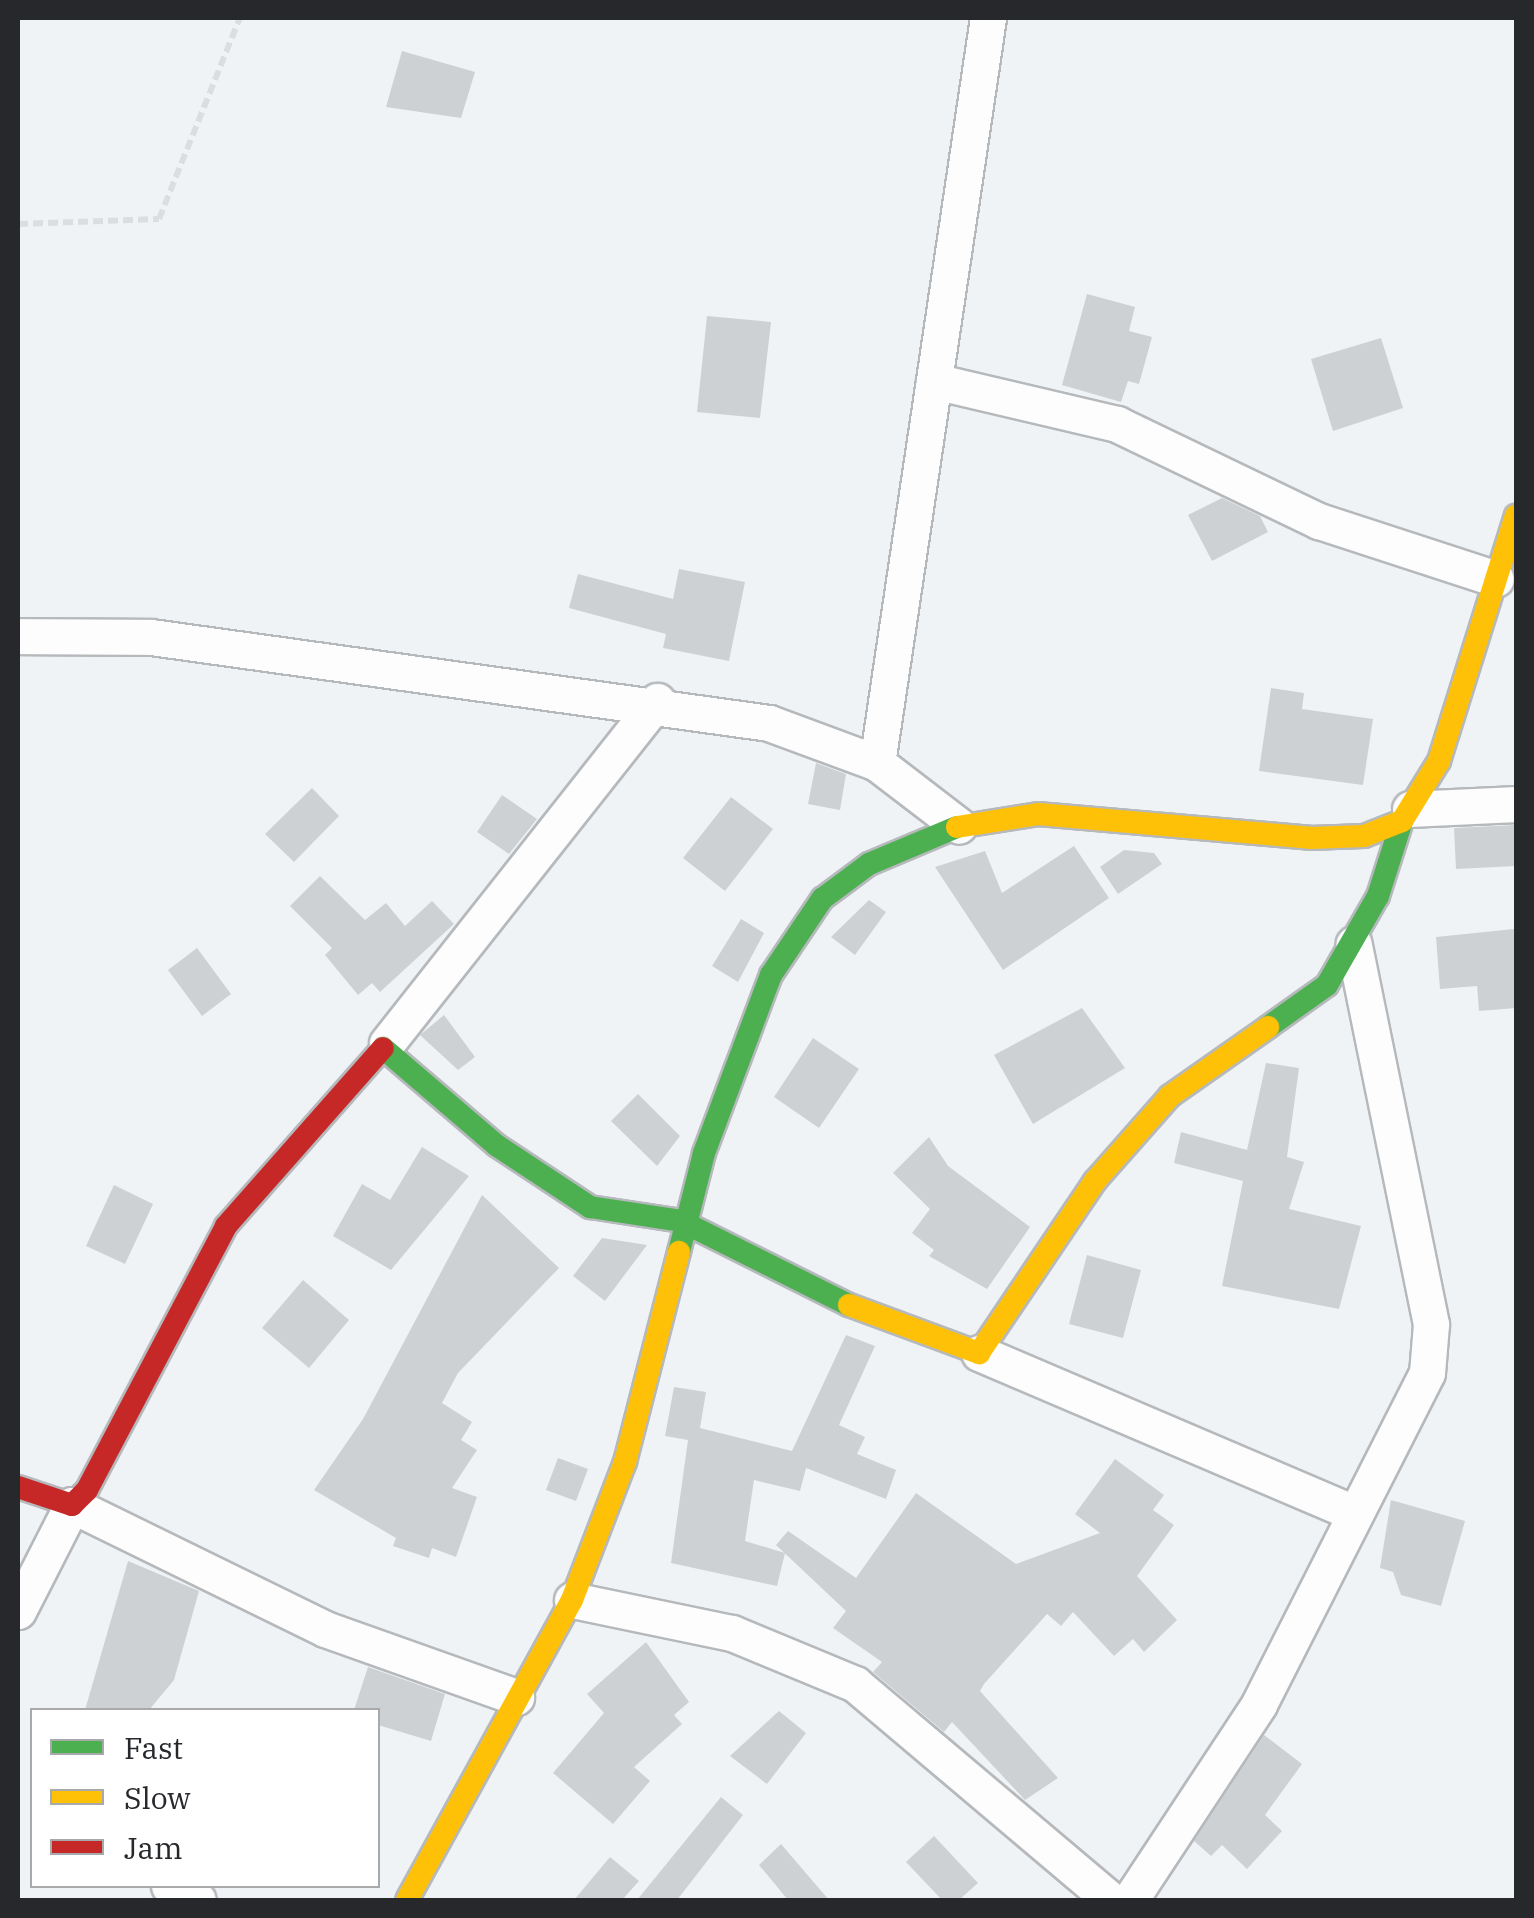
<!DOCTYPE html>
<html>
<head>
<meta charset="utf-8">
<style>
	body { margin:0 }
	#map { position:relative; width:1534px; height:1918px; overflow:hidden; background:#f0f3f6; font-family:"IBM Plex Serif",serif }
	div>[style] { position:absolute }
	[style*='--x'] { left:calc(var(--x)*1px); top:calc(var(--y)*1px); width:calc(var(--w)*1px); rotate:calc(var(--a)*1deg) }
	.building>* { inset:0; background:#ced1d4 }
	.path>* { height:6px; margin-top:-3px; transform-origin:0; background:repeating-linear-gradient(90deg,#dcddde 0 10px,transparent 0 15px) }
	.roads { filter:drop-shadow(2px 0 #b6b9bc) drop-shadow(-2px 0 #b6b9bc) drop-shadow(0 2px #b6b9bc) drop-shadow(0 -2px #b6b9bc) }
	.street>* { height:35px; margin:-17.5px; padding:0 17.5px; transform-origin:17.5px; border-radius:17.5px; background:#fdfdfe }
	.fast>* { height:22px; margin:-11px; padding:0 11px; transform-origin:11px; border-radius:11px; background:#4caf50 }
	.slow>* { height:22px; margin:-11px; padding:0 11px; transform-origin:11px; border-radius:11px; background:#ffc107 }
	.jam>* { height:22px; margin:-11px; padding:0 11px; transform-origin:11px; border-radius:11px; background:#c62828 }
	span { translate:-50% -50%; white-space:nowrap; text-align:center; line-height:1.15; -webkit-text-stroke:8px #fff; paint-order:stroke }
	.frame { position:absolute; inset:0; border:20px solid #26282b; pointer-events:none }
	.legend { position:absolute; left:30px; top:1708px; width:350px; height:180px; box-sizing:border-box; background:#fff; border:2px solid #a8a9aa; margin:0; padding:12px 18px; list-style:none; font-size:30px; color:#26282b }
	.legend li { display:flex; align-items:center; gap:20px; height:50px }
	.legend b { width:50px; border:2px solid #a8a9aa }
</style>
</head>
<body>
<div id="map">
	<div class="building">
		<div style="clip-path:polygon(402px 51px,475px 72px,461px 118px,386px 107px)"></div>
		<div style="clip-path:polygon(1087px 294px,1135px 307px,1129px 331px,1152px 337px,1139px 384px,1128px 381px,1121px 402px,1062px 385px)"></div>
		<div style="clip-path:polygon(707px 316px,771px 322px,760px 418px,697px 412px)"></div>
		<div style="clip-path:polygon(1381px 338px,1403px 408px,1333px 431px,1311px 359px)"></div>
		<div style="clip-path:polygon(1222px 498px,1260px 516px,1268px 532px,1212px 561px,1188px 515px)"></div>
		<div style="clip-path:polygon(679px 569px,745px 582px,729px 661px,663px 648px,666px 634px,569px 608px,578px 574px,673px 599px)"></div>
		<div style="clip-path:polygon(1271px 688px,1304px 693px,1302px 709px,1373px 719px,1363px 785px,1259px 771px)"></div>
		<div style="clip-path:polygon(816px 763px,846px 774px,840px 810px,808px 804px)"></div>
		<div style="clip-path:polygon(312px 788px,339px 816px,294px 862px,265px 834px)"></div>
		<div style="clip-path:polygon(502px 795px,537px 819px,509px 854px,477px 832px)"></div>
		<div style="clip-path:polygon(731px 797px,773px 829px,725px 891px,683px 858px)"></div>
		<div style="clip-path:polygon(1516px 825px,1516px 866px,1456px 869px,1454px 828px)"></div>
		<div style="clip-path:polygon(1074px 846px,1109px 898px,1003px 970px,935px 867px,985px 851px,1002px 893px)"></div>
		<div style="clip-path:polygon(1124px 850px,1154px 853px,1162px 864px,1118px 894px,1100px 867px)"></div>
		<div style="clip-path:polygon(320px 876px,365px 920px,386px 903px,405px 926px,432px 901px,454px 924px,380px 992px,372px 983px,358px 995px,325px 955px,332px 948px,290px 906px)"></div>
		<div style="clip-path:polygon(869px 900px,886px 912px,855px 955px,831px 937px)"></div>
		<div style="clip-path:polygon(741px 919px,764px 933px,738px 982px,712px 966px)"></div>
		<div style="clip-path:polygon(1514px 929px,1516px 1008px,1479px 1011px,1477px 986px,1440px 989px,1436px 937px)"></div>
		<div style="clip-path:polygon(197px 948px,231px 994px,202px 1016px,168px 970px)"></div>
		<div style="clip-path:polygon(1082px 1008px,1125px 1068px,1033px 1124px,994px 1055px)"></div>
		<div style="clip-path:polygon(444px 1015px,475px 1057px,458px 1070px,420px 1035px)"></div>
		<div style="clip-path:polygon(813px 1038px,859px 1069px,819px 1128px,774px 1097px)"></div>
		<div style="clip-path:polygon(1266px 1063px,1299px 1068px,1287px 1157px,1304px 1162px,1289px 1209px,1361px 1226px,1339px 1309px,1222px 1286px,1243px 1181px,1174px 1163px,1181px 1132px,1247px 1150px)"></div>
		<div style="clip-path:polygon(638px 1094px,680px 1136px,657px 1166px,611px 1121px)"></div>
		<div style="clip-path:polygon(929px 1137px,948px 1166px,1030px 1227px,987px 1289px,929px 1256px,934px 1250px,912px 1233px,930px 1209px,893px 1173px)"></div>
		<div style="clip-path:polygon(422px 1147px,469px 1176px,391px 1270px,333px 1236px,362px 1184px,390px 1200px)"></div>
		<div style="clip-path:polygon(114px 1185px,153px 1204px,125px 1264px,86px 1246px)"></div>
		<div style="clip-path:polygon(482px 1195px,559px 1268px,458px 1373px,442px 1403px,472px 1422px,461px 1440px,477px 1450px,452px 1488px,477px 1497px,456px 1557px,432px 1548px,429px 1558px,393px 1546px,396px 1538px,314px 1490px,363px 1419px)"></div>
		<div style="clip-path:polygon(602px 1238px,647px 1245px,605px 1301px,573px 1276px)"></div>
		<div style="clip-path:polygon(1087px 1255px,1141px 1270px,1123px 1338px,1069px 1324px)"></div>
		<div style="clip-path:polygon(303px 1280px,349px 1320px,309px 1368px,262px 1328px)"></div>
		<div style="clip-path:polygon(846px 1335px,875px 1346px,839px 1425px,865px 1437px,857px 1454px,896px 1470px,886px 1499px,806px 1468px,800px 1491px,754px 1480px,745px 1541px,785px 1553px,777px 1586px,671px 1563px,688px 1440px,665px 1436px,674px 1387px,706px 1392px,700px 1428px,792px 1451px)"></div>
		<div style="clip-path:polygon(558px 1458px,588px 1469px,576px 1501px,546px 1490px)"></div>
		<div style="clip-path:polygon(1115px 1459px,1164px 1495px,1153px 1510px,1174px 1525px,1137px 1576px,1177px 1620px,1144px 1652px,1133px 1639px,1114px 1656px,1073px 1612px,1061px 1626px,1047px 1614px,984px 1684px,980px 1691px,1058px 1778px,1025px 1800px,952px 1722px,944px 1732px,873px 1672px,882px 1662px,833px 1628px,846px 1611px,776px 1545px,788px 1531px,856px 1578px,916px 1493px,1016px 1564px,1100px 1533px,1075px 1514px)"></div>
		<div style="clip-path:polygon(1391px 1500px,1465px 1521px,1441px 1606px,1401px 1595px,1393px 1572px,1380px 1568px)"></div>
		<div style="clip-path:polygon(128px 1561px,199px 1591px,174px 1680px,149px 1710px,85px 1710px)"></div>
		<div style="clip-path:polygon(646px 1642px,689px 1702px,674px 1715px,682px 1724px,634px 1767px,650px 1781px,613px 1824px,553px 1773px,604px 1713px,587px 1694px)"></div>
		<div style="clip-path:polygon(368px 1667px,445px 1694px,431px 1741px,378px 1725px,378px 1710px,354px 1710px)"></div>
		<div style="clip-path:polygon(779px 1711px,806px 1733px,767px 1784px,730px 1756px)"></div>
		<div style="clip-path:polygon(1264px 1735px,1302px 1764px,1265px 1815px,1282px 1831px,1247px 1869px,1222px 1845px,1211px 1856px,1194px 1841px)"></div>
		<div style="clip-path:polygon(721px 1797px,743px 1815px,677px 1900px,637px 1900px)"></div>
		<div style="clip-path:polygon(934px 1836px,978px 1883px,959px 1900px,942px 1900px,906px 1862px)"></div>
		<div style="clip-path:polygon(781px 1844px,829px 1900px,788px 1900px,759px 1865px)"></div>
		<div style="clip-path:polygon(610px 1857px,639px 1881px,622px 1900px,574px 1900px)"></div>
	</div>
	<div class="path">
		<div style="--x:18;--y:224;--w:141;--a:-2"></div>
		<div style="--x:159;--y:219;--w:217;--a:-68.1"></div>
	</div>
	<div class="roads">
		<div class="street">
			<div style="--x:934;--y:381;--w:188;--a:13.2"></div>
			<div style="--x:1117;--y:424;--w:224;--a:25.7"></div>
			<div style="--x:1319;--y:521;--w:186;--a:18.1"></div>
			<div style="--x:18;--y:636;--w:133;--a:0.4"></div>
			<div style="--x:151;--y:637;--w:624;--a:7.92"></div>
			<div style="--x:769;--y:723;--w:115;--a:20.3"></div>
			<div style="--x:877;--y:763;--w:103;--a:37.5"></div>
			<div style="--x:877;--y:763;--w:753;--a:-81.53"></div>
			<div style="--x:1410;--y:809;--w:106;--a:-2.7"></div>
			<div style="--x:387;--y:1043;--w:436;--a:-51.7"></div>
			<div style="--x:979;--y:1353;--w:405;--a:23.1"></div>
			<div style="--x:572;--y:1600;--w:163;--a:11.7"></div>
			<div style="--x:732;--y:1633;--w:133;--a:22.5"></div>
			<div style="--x:855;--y:1684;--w:335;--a:40.2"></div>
			<div style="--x:18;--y:1611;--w:119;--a:-63"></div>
			<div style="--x:72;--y:1505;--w:282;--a:26.1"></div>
			<div style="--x:325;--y:1629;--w:203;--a:19.6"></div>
			<div style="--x:169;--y:1886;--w:32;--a:26"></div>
			<div style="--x:1130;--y:1900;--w:235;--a:-56.6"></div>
			<div style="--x:1259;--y:1704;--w:371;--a:-63.1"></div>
			<div style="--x:1427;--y:1373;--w:49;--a:-85.3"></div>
			<div style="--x:1431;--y:1324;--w:388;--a:-101.5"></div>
		</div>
		<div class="fast">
			<div style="--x:1268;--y:1027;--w:72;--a:-35.4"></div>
			<div style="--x:1327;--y:985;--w:103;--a:-60.2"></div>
			<div style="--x:1378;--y:896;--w:79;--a:-72.3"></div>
			<div style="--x:383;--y:1048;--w:149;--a:40.6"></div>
			<div style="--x:496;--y:1145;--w:113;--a:33.4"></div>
			<div style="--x:590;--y:1207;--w:92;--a:8.7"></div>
			<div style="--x:681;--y:1221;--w:188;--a:26.6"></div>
			<div style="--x:679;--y:1252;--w:102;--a:-75.8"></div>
			<div style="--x:704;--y:1153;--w:190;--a:-69.4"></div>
			<div style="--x:771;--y:975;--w:92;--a:-56.1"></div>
			<div style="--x:822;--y:899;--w:59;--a:-36.7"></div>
			<div style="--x:869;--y:864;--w:95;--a:-22.8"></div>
		</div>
		<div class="slow">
			<div style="--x:957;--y:827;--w:82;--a:-9.1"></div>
			<div style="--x:1038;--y:814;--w:273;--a:5"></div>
			<div style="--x:1310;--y:838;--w:54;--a:-2.1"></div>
			<div style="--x:1364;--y:836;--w:41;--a:-21.5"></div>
			<div style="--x:1402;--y:821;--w:70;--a:-58.3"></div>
			<div style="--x:1439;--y:761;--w:257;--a:-72.6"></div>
			<div style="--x:849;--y:1305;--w:139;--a:20.3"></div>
			<div style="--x:979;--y:1353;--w:207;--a:-56"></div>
			<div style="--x:1095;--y:1181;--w:113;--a:-48.6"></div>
			<div style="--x:1170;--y:1096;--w:120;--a:-35.1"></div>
			<div style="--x:407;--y:1900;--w:342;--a:-61.2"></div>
			<div style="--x:572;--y:1600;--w:148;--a:-69"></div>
			<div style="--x:625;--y:1462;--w:217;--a:-75.6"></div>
		</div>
		<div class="jam">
			<div style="--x:18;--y:1487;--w:57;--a:18.4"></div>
			<div style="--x:72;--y:1505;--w:21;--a:-45"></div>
			<div style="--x:87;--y:1490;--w:298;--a:-62.2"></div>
			<div style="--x:226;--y:1226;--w:237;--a:-48.6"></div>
		</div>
	</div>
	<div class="frame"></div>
	<ul class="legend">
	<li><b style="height:12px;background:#4caf50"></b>Fast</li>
	<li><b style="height:12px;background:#ffc107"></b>Slow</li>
	<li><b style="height:12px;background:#c62828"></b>Jam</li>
	</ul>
</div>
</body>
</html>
